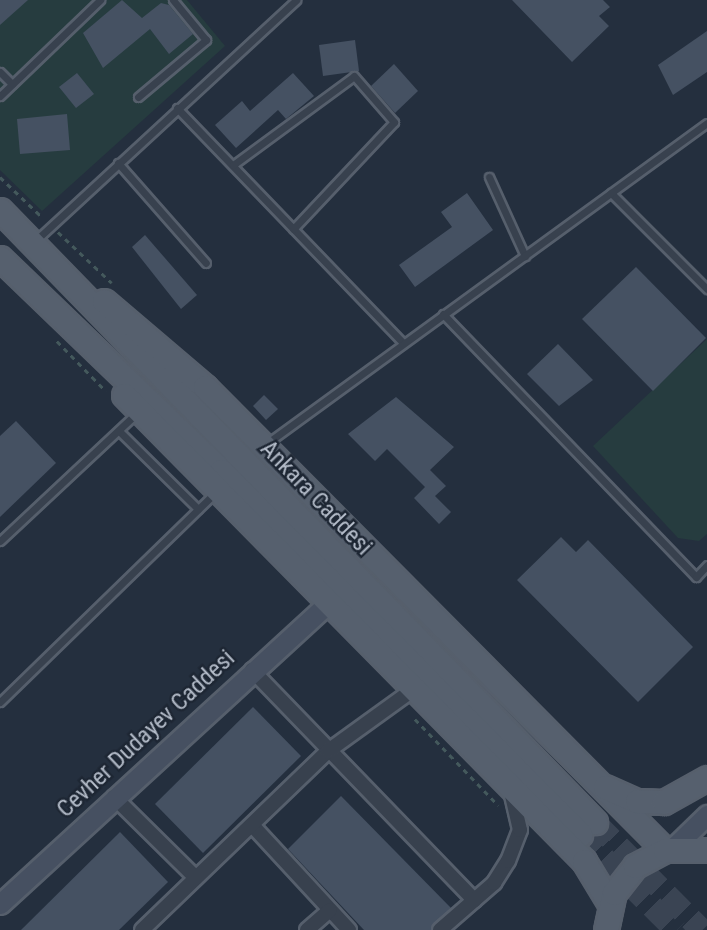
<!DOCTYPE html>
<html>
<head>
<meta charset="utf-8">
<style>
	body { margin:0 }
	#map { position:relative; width:707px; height:930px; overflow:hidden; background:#242f3e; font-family:"Roboto Condensed",sans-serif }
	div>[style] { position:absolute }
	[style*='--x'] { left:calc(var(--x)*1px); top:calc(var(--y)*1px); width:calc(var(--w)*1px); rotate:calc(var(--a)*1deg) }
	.green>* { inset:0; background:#263c3f }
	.building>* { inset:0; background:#455162 }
	.primary-tunnel>* { height:23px; margin-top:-11.5px; transform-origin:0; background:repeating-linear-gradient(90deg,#3a4453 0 23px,transparent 0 34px) }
	.path>* { height:2.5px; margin-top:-1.25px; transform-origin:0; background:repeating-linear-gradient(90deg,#44595c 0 5px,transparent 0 10px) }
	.roads { filter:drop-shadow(2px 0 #565f6c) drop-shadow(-2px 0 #565f6c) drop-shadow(0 2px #565f6c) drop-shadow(0 -2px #565f6c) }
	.lane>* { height:7px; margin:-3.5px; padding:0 3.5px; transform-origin:3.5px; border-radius:3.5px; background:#38414e }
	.street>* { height:14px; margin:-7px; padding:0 7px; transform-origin:7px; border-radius:7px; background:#38414e }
	.secondary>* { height:19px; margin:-9.5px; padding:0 9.5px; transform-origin:9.5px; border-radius:9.5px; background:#465061 }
	.primary>* { height:23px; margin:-11.5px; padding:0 11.5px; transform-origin:11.5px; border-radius:11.5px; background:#56606e }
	span { translate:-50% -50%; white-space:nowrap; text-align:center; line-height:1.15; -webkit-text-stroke:5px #1d2633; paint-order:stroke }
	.street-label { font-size:24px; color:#b4bcc9 }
</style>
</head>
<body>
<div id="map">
	<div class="green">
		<div style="clip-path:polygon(0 0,187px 0,225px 46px,42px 211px,0 170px)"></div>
		<div style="clip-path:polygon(707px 339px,707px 534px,699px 541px,678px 538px,593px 446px)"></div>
	</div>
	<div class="building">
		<div style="clip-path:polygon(0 0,28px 0,0 25px)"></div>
		<div style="clip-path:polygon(122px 0,142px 18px,161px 3px,169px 5px,193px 34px,169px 54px,150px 29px,103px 68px,83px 33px)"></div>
		<div style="clip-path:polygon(512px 0,603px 0,610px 7px,599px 16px,609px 26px,572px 62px)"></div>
		<div style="clip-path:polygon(707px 31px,707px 72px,673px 95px,658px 65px)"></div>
		<div style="clip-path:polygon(355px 40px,359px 71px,323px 76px,319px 45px)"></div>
		<div style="clip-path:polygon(394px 64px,418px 91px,395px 113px,371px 86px)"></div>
		<div style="clip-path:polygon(77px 73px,94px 94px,76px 108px,59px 87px)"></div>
		<div style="clip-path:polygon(293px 73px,314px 96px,286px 119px,278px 110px,236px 148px,215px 125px,242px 101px,250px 111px)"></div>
		<div style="clip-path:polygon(67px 114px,70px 150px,20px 154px,17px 119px)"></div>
		<div style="clip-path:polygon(467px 193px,493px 230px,415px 287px,399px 265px,452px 227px,441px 212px)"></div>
		<div style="clip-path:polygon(145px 235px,197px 295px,181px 309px,132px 247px)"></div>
		<div style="clip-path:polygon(636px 267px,706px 338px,653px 391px,582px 319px)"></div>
		<div style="clip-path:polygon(558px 344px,593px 380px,559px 406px,527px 374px)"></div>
		<div style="clip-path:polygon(264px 395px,278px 409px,266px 420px,253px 406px)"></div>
		<div style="clip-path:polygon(396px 397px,454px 447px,430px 470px,446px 486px,435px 496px,451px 512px,439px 524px,414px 498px,425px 487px,387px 449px,375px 461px,348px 434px)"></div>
		<div style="clip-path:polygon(16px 421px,56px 463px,0 517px,0 436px)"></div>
		<div style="clip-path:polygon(561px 537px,576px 552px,588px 540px,693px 647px,638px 702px,517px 580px)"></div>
		<div style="clip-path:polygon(253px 707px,301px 756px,203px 853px,155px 804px)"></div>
		<div style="clip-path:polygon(341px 796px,451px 908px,431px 930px,364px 930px,288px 849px)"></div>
		<div style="clip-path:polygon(120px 832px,168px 882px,119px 930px,21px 930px)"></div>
	</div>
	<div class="primary-tunnel">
		<div style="--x:595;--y:822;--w:152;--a:45.3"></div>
		<div style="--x:580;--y:834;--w:136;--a:45"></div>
	</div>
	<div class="path">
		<div style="--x:0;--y:177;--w:59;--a:43.6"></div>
		<div style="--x:58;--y:232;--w:74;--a:43.4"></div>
		<div style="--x:57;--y:341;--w:70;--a:45.6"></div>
		<div style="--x:415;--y:719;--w:120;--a:46"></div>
	</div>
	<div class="roads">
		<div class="lane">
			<div style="--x:0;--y:72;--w:17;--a:45"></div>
			<div style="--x:0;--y:96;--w:139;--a:-43.8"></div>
			<div style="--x:138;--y:97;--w:89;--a:-40"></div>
			<div style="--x:206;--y:40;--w:52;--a:-129.5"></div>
			<div style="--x:177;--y:108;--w:325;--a:46.1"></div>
			<div style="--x:118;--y:163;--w:133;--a:48.7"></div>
			<div style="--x:233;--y:165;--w:150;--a:-36.3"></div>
			<div style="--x:354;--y:76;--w:61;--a:49"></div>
			<div style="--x:394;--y:122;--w:147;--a:133.3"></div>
			<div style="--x:489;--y:177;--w:87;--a:65.5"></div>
			<div style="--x:611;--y:193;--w:136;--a:45"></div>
			<div style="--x:34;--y:242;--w:357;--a:-42.7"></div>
			<div style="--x:443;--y:314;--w:365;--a:46.1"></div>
			<div style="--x:696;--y:577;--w:16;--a:-47"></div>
			<div style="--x:119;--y:431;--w:111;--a:44.6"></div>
			<div style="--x:266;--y:444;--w:545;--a:-36.05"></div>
			<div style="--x:0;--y:541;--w:189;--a:-43.1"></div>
			<div style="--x:0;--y:702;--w:300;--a:-44.2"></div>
		</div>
		<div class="street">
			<div style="--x:252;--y:670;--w:320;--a:46"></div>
			<div style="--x:114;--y:797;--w:115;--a:44.6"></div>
			<div style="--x:252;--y:825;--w:143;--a:47.3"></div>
			<div style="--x:142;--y:930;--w:258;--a:-43.9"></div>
			<div style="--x:328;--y:751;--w:106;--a:-35.8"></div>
			<div style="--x:307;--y:930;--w:30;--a:-41"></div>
			<div style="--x:440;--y:930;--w:72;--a:-41"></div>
			<div style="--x:494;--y:883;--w:26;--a:-58"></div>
			<div style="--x:508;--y:861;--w:33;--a:-69"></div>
			<div style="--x:520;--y:830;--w:35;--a:-103"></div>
		</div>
		<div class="secondary">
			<div style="--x:672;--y:849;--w:49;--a:-44.2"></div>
			<div style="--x:0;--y:904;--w:445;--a:-42.5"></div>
		</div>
		<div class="primary">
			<div style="--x:0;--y:210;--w:854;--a:45.81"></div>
			<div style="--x:0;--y:258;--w:307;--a:43.9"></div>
			<div style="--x:221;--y:471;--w:511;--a:45.32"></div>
			<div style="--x:104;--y:301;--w:133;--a:40.4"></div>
			<div style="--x:205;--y:387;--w:653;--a:45.19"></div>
			<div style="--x:124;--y:395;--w:655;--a:45.37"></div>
			<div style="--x:584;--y:861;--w:50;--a:58.8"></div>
			<div style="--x:605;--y:787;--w:35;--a:24"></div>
			<div style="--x:637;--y:801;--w:27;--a:2"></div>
			<div style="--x:664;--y:802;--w:49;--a:-29.2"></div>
			<div style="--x:606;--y:930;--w:38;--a:-78"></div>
			<div style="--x:614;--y:893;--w:34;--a:-52"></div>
			<div style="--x:635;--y:866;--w:34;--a:-28"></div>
			<div style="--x:665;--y:850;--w:42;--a:0"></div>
		</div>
	</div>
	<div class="street-label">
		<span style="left:316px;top:498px;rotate:46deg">Ankara Caddesi</span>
		<span style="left:146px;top:734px;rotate:-43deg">Cevher Dudayev Caddesi</span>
	</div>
</div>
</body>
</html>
